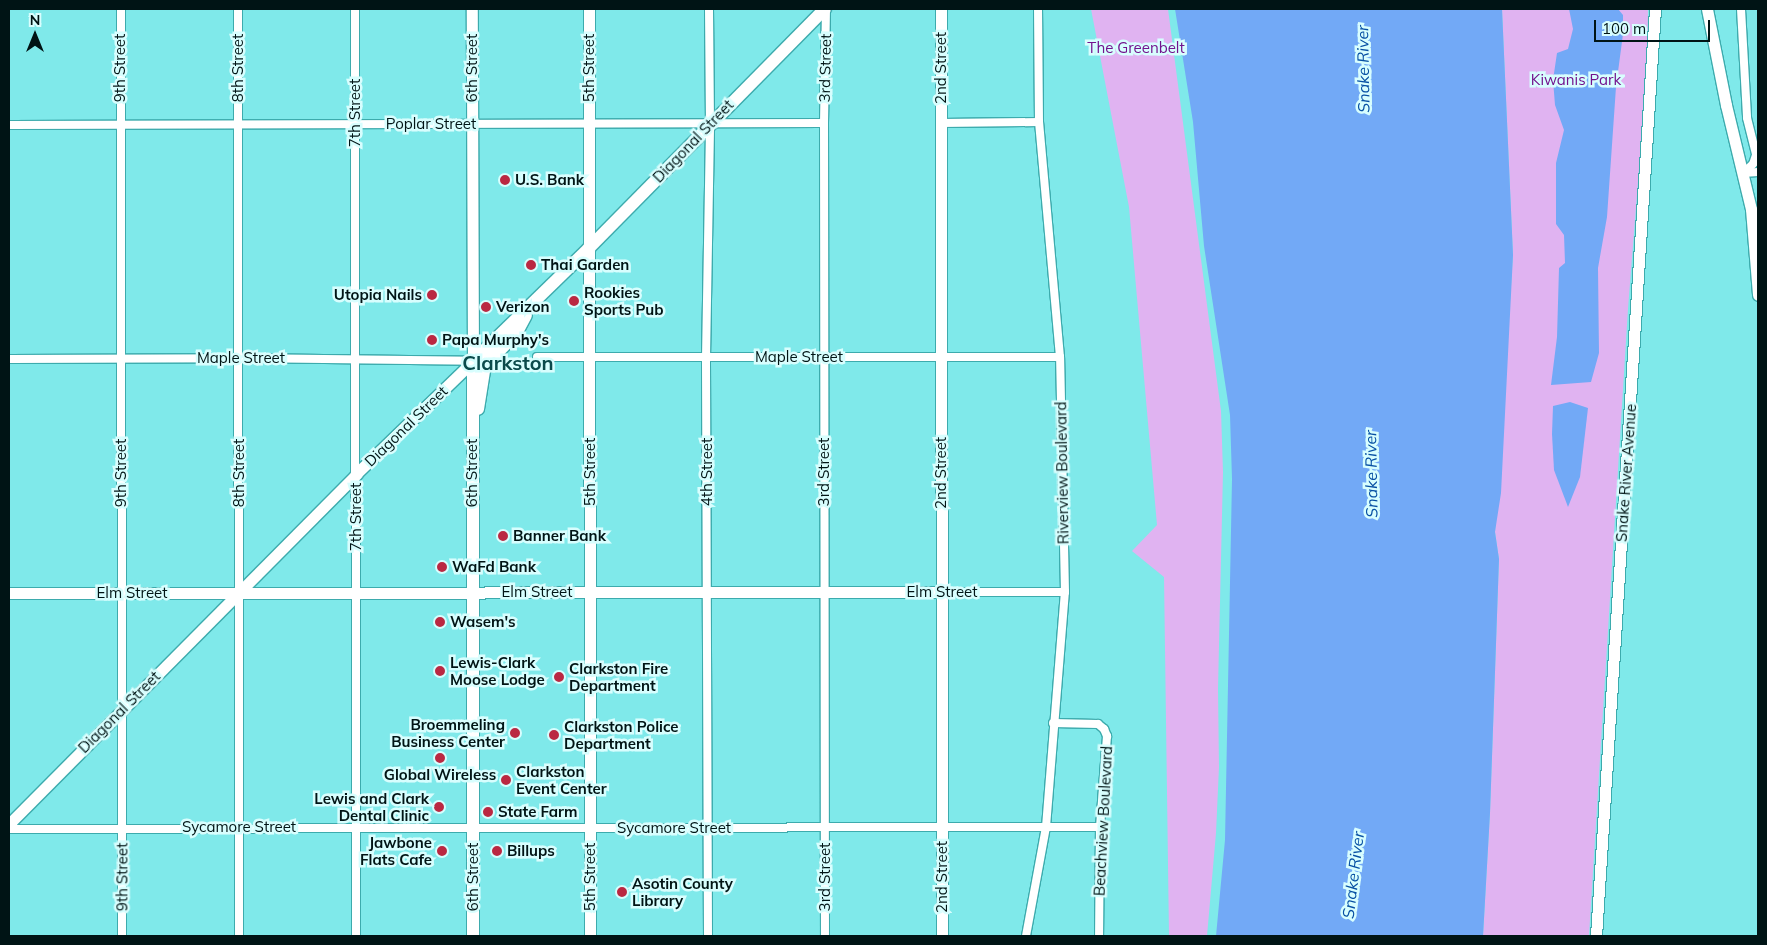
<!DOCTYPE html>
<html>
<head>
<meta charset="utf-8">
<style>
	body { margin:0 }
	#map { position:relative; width:1767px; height:945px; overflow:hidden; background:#7fe9ea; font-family:Mulish,sans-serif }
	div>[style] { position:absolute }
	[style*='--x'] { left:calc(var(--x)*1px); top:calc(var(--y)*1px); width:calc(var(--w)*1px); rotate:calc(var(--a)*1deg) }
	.green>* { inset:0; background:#e0b3f1 }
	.water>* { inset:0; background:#72a9f6 }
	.roads { filter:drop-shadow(1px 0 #3dabad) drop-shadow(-1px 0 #3dabad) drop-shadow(0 1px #3dabad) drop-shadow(0 -1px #3dabad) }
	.street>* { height:8px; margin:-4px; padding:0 4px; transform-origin:4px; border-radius:4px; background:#fff }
	.secondary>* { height:11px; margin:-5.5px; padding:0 5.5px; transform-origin:5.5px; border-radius:5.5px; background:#fff }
	.primary>* { height:12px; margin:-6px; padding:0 6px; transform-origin:6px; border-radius:6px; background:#fff }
	.dots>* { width:14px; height:14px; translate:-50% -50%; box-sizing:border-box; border:2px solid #d8fefe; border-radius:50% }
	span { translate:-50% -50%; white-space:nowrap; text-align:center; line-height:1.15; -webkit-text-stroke:5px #d8fefe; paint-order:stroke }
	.park-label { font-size:15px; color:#72128d }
	.street-label { font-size:15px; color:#001415 }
	.poi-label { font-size:15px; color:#001415; font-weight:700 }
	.left { translate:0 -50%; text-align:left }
	.right { translate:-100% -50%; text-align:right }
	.water-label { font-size:16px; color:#064fa3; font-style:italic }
	.district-label { font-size:20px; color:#0b4a4b; font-weight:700 }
	.frame { position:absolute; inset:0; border:10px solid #001415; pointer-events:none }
	.north { position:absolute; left:10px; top:10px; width:50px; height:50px; -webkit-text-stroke:4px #d8fefe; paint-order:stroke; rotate:0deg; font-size:14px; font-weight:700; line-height:20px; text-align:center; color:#001415 }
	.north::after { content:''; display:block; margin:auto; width:18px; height:22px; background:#001415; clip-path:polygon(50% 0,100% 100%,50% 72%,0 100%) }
	.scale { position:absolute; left:1594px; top:20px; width:116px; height:22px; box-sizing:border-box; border:2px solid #001415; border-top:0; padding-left:6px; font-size:15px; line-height:18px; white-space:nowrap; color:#001415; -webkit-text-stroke:4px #d8fefe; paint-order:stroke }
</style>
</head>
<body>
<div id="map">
	<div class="green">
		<div style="clip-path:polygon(1091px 9px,1168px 9px,1221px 411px,1223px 472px,1218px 689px,1219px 767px,1216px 833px,1207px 936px,1169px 936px,1164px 577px,1132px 551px,1157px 525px,1129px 207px)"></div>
		<div style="clip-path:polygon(1502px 9px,1648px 9px,1647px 67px,1628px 309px,1589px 936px,1483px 936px,1490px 813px,1499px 559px,1495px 532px,1513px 255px)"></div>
	</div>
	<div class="water">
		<div style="clip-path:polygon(1175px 9px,1502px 9px,1513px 255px,1501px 493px,1495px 532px,1499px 559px,1490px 813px,1483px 936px,1216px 936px,1225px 840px,1232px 479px,1230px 415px,1204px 246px,1193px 122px)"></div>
		<div style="clip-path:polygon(1569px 9px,1618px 9px,1623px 15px,1623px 34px,1616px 87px,1607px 217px,1598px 268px,1599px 353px,1591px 382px,1551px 385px,1557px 337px,1559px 268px,1565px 263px,1564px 235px,1556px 224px,1556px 163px,1564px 130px,1555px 105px,1553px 80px,1557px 53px,1568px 49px,1573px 29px)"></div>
		<div style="clip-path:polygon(1570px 402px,1588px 408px,1580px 477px,1568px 507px,1554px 470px,1552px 434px,1553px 406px)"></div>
	</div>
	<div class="roads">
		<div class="street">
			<div style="--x:121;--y:9;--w:927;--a:89.94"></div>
			<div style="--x:238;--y:9;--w:927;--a:89.94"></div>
			<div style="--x:355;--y:9;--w:927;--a:89.94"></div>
			<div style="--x:1741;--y:9;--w:109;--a:86.8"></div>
			<div style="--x:1747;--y:118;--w:38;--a:76"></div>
			<div style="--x:1756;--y:155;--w:9;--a:108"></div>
			<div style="--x:1753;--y:164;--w:13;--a:138"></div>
			<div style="--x:941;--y:123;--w:98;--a:-0.6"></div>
			<div style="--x:9;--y:125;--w:815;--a:-0.14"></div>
			<div style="--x:1743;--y:173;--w:15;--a:-4"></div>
			<div style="--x:537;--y:357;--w:523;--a:0"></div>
			<div style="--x:9;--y:359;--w:230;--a:-0.2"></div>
			<div style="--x:239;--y:358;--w:234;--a:0.7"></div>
			<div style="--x:941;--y:592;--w:124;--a:0"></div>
			<div style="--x:1053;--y:723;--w:45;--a:1.3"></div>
			<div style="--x:1098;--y:724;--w:8;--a:40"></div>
			<div style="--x:1104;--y:729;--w:8;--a:67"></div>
			<div style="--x:1107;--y:736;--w:91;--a:94.4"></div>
			<div style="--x:1100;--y:827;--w:109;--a:90.5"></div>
			<div style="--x:9;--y:829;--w:1091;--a:-0.11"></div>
			<div style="--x:708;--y:936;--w:578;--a:-90.2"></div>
			<div style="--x:706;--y:358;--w:234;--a:-89"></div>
			<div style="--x:710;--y:124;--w:115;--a:-90.5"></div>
			<div style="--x:825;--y:936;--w:813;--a:-90.07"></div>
			<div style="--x:824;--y:123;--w:114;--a:-89"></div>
			<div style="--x:1026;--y:936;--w:111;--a:-79.6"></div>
			<div style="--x:1046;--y:827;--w:236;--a:-85.4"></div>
			<div style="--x:1065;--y:592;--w:235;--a:-91.2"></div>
			<div style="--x:1060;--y:357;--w:236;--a:-95.1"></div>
			<div style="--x:1039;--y:122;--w:113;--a:-90.5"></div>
		</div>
		<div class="secondary">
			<div style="--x:589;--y:9;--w:927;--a:89.94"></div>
			<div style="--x:941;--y:9;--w:927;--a:89.94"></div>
			<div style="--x:1707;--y:9;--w:98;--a:78.8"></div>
			<div style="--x:1726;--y:105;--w:107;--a:76.5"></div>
			<div style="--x:1751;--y:209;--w:86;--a:85.3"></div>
			<div style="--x:9;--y:593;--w:932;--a:-0.06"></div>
			<div style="--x:9;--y:824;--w:493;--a:-45.2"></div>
			<div style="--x:356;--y:474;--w:163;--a:-44"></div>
			<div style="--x:473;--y:361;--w:352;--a:-90.2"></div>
			<div style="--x:1596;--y:936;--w:929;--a:-86.36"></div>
		</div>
		<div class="primary">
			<div style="--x:478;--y:409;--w:39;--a:-81"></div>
			<div style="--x:484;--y:370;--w:13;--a:-58"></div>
			<div style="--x:491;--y:359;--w:35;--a:-45"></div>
			<div style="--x:516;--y:334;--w:21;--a:-62"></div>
			<div style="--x:473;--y:936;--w:575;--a:-90"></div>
			<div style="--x:473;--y:361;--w:162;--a:-44.2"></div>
			<div style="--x:589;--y:248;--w:336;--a:-45.4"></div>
		</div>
	</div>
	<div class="dots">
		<div style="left:505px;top:180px;background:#ba2842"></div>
		<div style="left:531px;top:265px;background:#ba2842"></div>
		<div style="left:432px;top:295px;background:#ba2842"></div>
		<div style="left:574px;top:301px;background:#ba2842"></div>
		<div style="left:486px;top:307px;background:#ba2842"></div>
		<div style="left:432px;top:340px;background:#ba2842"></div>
		<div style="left:503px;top:536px;background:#ba2842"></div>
		<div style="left:442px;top:567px;background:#ba2842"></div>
		<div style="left:440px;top:622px;background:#ba2842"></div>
		<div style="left:440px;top:671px;background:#ba2842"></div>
		<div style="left:559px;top:677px;background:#ba2842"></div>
		<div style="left:515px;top:733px;background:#ba2842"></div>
		<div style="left:554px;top:735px;background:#ba2842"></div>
		<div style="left:440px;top:758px;background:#ba2842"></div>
		<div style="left:506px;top:780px;background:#ba2842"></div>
		<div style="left:439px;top:807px;background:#ba2842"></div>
		<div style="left:488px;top:812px;background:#ba2842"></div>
		<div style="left:442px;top:851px;background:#ba2842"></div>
		<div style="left:497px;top:851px;background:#ba2842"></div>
		<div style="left:622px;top:892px;background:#ba2842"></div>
	</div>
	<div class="park-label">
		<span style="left:1136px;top:48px">The Greenbelt</span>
		<span style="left:1576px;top:80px">Kiwanis Park</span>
	</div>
	<div class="street-label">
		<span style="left:120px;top:68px;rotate:-90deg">9th Street</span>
		<span style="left:238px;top:68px;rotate:-90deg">8th Street</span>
		<span style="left:472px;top:68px;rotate:-90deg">6th Street</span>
		<span style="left:589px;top:68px;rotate:-90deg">5th Street</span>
		<span style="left:825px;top:68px;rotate:-89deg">3rd Street</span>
		<span style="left:941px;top:68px;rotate:-90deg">2nd Street</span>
		<span style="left:355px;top:113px;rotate:-90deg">7th Street</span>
		<span style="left:431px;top:124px">Poplar Street</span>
		<span style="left:693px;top:141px;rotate:-46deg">Diagonal Street</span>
		<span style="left:799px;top:357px">Maple Street</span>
		<span style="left:241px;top:358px">Maple Street</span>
		<span style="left:406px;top:426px;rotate:-44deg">Diagonal Street</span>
		<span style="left:590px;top:472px;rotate:-90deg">5th Street</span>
		<span style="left:707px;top:472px;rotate:-90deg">4th Street</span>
		<span style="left:824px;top:472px;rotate:-90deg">3rd Street</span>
		<span style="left:121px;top:473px;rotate:-90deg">9th Street</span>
		<span style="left:239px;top:473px;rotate:-90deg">8th Street</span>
		<span style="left:472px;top:473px;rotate:-90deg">6th Street</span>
		<span style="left:941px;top:473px;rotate:-90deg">2nd Street</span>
		<span style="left:1062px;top:473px;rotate:-91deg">Riverview Boulevard</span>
		<span style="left:1626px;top:473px;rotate:-86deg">Snake River Avenue</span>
		<span style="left:356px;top:517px;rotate:-90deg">7th Street</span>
		<span style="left:537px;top:592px">Elm Street</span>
		<span style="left:942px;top:592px">Elm Street</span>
		<span style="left:132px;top:593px">Elm Street</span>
		<span style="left:119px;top:712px;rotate:-45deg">Diagonal Street</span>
		<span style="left:1103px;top:821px;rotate:-87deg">Beachview Boulevard</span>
		<span style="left:239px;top:827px">Sycamore Street</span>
		<span style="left:674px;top:828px">Sycamore Street</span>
		<span style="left:122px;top:877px;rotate:-90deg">9th Street</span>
		<span style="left:473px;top:877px;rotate:-90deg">6th Street</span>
		<span style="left:590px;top:877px;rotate:-90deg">5th Street</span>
		<span style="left:825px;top:877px;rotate:-90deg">3rd Street</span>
		<span style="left:942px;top:877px;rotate:-90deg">2nd Street</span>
	</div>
	<div class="poi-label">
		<span class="left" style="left:515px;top:180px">U.S. Bank</span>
		<span class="left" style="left:541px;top:265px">Thai Garden</span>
		<span class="left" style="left:584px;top:301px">Rookies<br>Sports Pub</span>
		<span class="right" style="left:422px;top:295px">Utopia Nails</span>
		<span class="left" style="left:496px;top:307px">Verizon</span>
		<span class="left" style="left:442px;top:340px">Papa Murphy's</span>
		<span class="left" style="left:513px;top:536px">Banner Bank</span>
		<span class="left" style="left:452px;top:567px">WaFd Bank</span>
		<span class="left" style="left:450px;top:622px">Wasem's</span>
		<span class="left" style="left:450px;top:671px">Lewis-Clark<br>Moose Lodge</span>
		<span class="left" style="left:569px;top:677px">Clarkston Fire<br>Department</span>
		<span class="right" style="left:505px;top:733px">Broemmeling<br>Business Center</span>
		<span class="left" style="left:564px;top:735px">Clarkston Police<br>Department</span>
		<span class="left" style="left:516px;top:780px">Clarkston<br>Event Center</span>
		<span style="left:440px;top:775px">Global Wireless</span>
		<span class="right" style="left:429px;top:807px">Lewis and Clark<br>Dental Clinic</span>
		<span class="left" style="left:498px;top:812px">State Farm</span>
		<span class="right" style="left:432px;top:851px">Jawbone<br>Flats Cafe</span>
		<span class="left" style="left:507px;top:851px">Billups</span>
		<span class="left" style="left:632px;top:892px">Asotin County<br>Library</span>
	</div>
	<div class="water-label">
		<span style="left:1363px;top:69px;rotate:-91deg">Snake River</span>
		<span style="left:1371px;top:474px;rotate:-91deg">Snake River</span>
		<span style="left:1353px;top:875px;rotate:-83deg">Snake River</span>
	</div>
	<div class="district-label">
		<span style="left:508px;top:362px">Clarkston</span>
	</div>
	<div class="frame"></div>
	<div class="north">N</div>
	<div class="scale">100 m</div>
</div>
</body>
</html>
